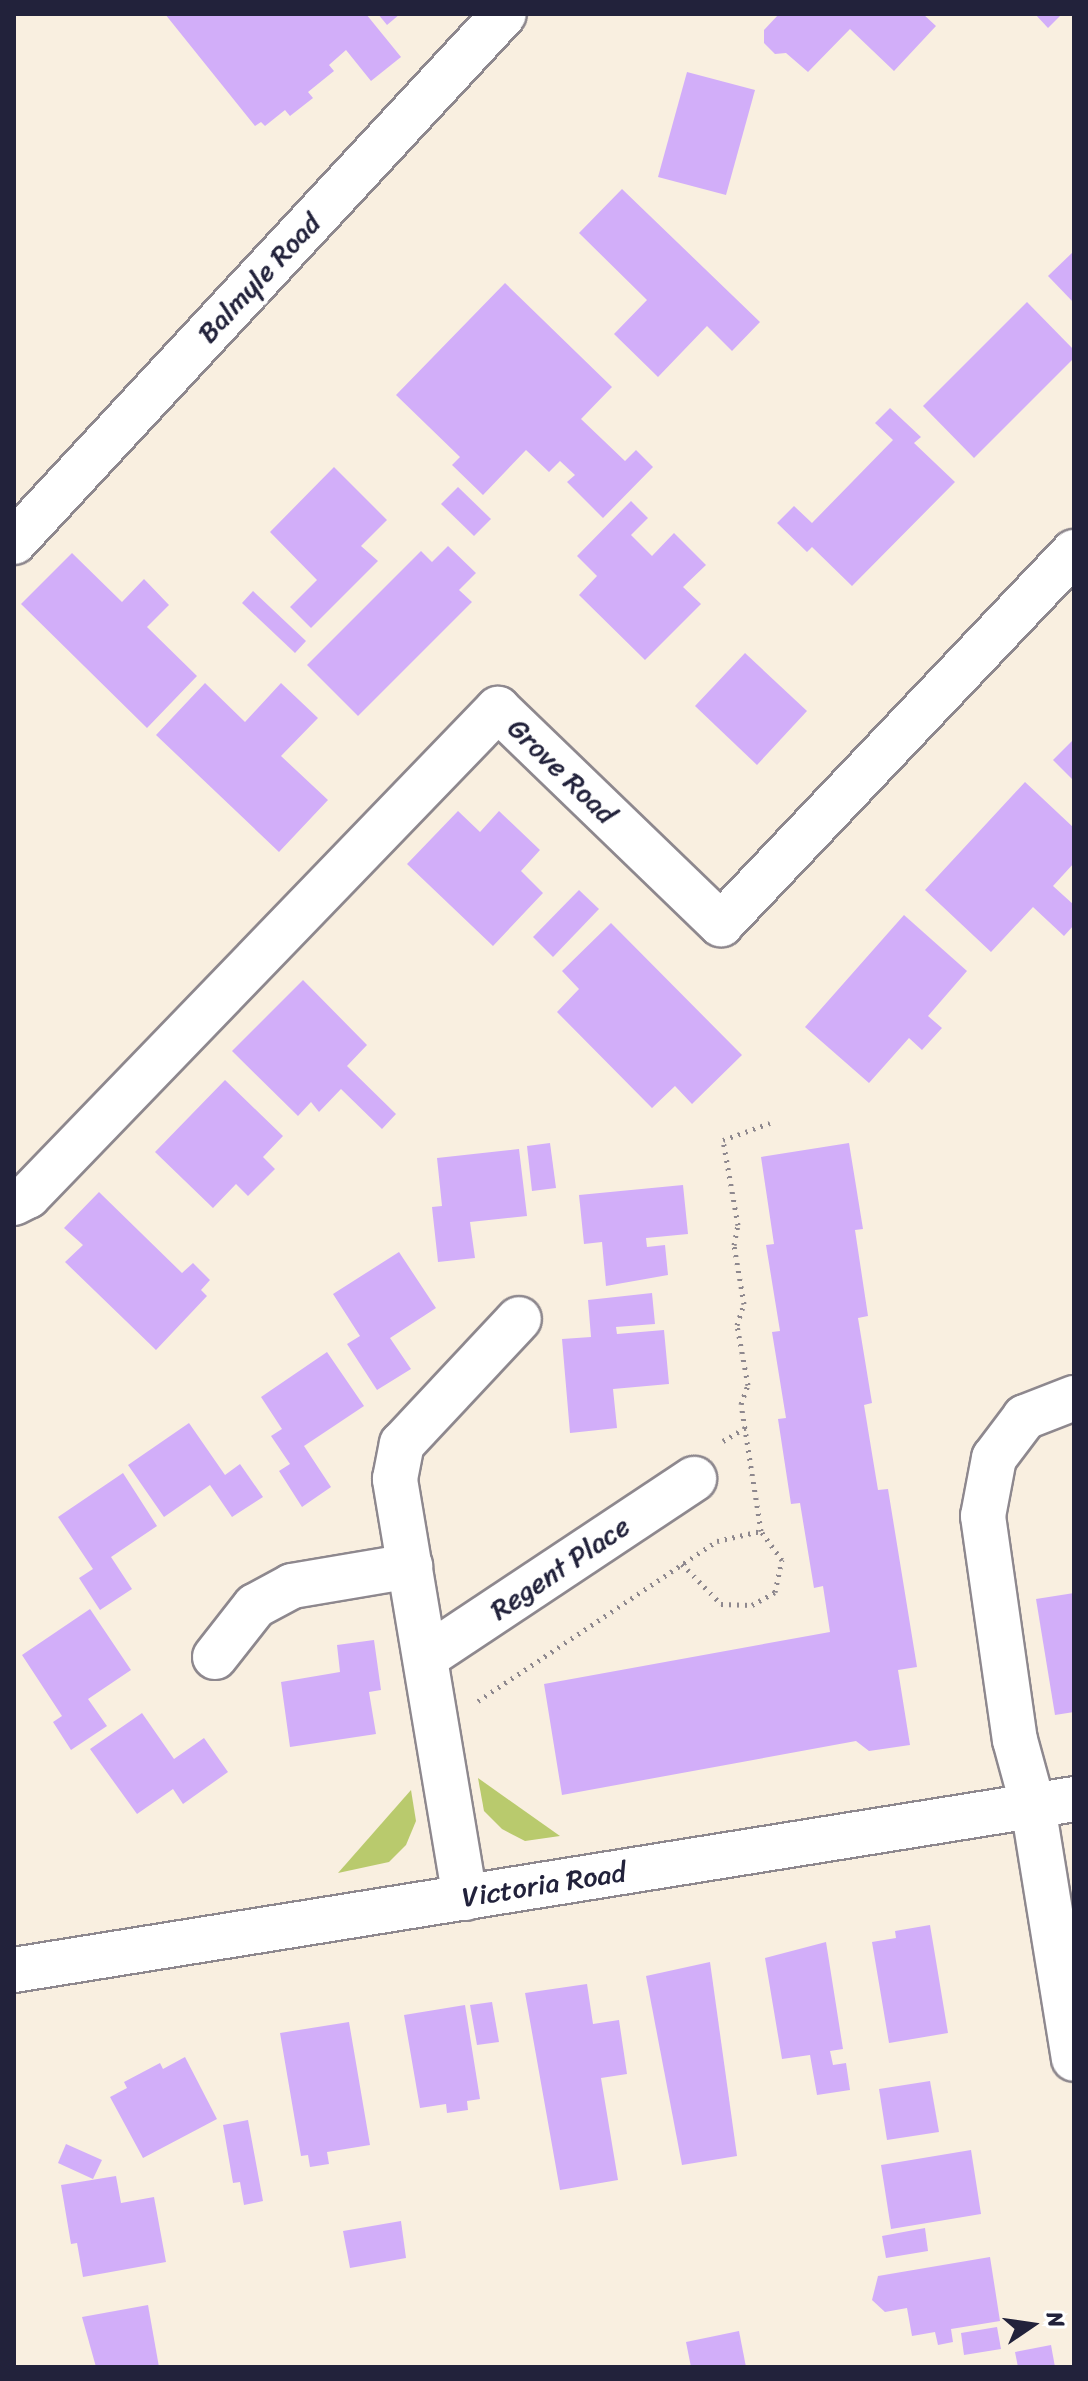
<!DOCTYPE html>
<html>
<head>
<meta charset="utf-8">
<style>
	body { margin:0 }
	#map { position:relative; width:1088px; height:2381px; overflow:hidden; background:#f9efe0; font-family:Sriracha,sans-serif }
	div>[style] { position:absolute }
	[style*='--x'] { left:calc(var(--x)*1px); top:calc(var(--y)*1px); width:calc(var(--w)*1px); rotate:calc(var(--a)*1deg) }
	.green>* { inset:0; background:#b9ca6d }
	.building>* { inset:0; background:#d2aef9 }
	.path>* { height:5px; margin-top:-2.5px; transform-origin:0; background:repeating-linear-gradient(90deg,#8e888e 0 2px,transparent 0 8px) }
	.roads { filter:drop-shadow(2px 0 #8e888e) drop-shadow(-2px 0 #8e888e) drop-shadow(0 2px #8e888e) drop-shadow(0 -2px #8e888e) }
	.minor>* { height:44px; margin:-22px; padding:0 22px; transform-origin:22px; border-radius:22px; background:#fff }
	span { translate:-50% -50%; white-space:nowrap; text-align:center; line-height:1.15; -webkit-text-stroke:8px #fff; paint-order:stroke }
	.street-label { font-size:28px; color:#22223b }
	.frame { position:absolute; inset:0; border:16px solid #22223b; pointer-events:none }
	.north { position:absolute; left:992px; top:2285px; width:80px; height:80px; -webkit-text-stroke:6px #fff; paint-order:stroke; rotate:77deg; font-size:22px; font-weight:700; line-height:32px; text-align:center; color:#22223b }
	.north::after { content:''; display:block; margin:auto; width:28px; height:36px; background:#22223b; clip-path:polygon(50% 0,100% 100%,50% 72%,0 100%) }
</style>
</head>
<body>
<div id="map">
	<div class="green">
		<div style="clip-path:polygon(478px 1778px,560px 1836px,525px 1841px,502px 1829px,484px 1811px)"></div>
		<div style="clip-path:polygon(411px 1790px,416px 1821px,406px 1845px,389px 1862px,338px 1873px)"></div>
	</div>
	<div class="building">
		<div style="clip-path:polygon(165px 14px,366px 14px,401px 57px,371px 81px,346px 50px,329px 65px,334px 71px,308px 92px,313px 98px,290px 116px,285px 110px,265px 126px,261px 122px,255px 126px)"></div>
		<div style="clip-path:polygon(378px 14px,400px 14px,387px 25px)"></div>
		<div style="clip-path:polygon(779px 14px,923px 14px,936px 26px,894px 71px,850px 29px,808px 72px,786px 53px,775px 54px,764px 43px,764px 30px)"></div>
		<div style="clip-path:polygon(1035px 14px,1062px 14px,1048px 28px)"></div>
		<div style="clip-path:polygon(687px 72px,755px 90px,726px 195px,658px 177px)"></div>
		<div style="clip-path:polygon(622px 189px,760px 322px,732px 351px,707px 326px,658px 377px,614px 334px,647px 300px,579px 233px)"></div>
		<div style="clip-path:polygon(1074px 251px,1074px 303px,1048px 276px)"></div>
		<div style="clip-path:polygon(505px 283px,612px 387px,581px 419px,625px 461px,636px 450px,653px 467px,603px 518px,567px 482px,575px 475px,560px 461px,549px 472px,526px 450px,483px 495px,452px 465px,460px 457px,396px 395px)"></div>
		<div style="clip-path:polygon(1027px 302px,1074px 350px,1074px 358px,974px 458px,923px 406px)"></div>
		<div style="clip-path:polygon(890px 408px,921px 437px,914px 443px,955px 482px,852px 586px,812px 547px,807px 552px,777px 523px,794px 506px,812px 523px,893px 440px,875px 423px)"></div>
		<div style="clip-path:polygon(334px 467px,387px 520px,361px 546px,378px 561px,311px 628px,290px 607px,317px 580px,270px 532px)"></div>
		<div style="clip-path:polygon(458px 487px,491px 519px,474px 536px,441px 504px)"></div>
		<div style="clip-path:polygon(631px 501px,648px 518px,631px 535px,652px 556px,674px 533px,706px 565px,683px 587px,701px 604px,645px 660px,579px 595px,597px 576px,577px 556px)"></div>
		<div style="clip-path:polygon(448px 546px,476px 573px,459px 590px,472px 602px,358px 716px,307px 665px,421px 551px,432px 562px)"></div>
		<div style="clip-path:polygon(72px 553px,122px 602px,144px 579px,169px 605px,147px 627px,197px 676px,147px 728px,21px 604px)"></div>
		<div style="clip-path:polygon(253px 591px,306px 641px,295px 653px,242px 603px)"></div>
		<div style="clip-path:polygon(745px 653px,807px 711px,757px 765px,695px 706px)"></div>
		<div style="clip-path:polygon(205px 683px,245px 722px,281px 683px,318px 718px,281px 756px,328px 800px,279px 852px,156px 735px)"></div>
		<div style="clip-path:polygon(1074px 739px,1074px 781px,1053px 760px)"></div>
		<div style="clip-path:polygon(1025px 782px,1074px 828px,1074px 863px,1053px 886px,1074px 905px,1074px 925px,1064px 936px,1033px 907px,991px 952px,925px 890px)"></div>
		<div style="clip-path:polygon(458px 811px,480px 832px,499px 811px,540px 850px,521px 871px,543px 893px,493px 946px,407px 864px)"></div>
		<div style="clip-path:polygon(579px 890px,599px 909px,553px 957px,533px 937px)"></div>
		<div style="clip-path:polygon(904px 915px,967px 971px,928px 1016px,942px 1028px,922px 1050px,909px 1038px,869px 1083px,805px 1027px)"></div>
		<div style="clip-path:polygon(611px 923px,742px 1055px,692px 1104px,675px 1086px,652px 1108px,557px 1012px,579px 989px,562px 971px)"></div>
		<div style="clip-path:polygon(303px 980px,367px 1045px,347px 1066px,396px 1114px,382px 1129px,341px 1089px,319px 1112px,311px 1102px,298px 1116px,232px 1051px)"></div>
		<div style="clip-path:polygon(225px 1080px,283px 1136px,263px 1157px,275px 1169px,248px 1196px,236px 1184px,213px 1208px,155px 1152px)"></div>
		<div style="clip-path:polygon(550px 1143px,556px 1188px,532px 1191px,527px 1146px)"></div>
		<div style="clip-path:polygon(849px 1143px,863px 1229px,855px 1230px,868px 1316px,858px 1318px,872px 1403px,864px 1405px,878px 1490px,888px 1489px,917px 1667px,898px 1670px,910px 1745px,869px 1751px,856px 1741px,562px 1795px,544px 1684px,830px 1632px,823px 1586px,814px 1588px,800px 1503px,791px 1504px,778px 1419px,786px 1418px,772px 1332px,780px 1331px,766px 1245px,774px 1244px,761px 1157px)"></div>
		<div style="clip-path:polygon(519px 1149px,527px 1216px,470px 1222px,475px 1258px,438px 1262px,432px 1207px,442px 1206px,437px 1158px)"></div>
		<div style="clip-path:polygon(683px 1185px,688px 1234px,646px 1238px,647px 1247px,665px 1245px,668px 1275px,606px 1286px,602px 1242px,584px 1244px,579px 1195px)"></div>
		<div style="clip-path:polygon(99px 1192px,182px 1273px,193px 1263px,210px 1280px,201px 1290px,207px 1296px,156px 1350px,65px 1262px,83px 1245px,64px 1228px)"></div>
		<div style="clip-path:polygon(399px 1252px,436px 1308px,390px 1338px,411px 1369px,377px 1390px,347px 1344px,360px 1336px,333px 1294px)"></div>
		<div style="clip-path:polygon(652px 1293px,655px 1324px,616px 1327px,617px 1334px,664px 1330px,669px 1384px,613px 1389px,617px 1428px,570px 1433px,562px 1339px,591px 1337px,588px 1300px)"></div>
		<div style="clip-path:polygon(327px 1352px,364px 1406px,304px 1446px,331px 1487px,302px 1507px,279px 1471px,290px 1464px,271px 1436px,282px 1429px,261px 1397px)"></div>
		<div style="clip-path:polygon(189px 1423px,225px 1475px,240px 1464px,263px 1497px,232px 1517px,210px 1485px,164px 1517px,128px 1465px)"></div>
		<div style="clip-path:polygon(123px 1473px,157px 1526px,111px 1557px,132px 1589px,100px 1610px,79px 1578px,93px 1569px,58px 1517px)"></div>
		<div style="clip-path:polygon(1074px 1593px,1074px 1712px,1055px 1715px,1036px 1599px)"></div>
		<div style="clip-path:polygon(90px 1609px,131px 1670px,88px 1699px,107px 1726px,71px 1750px,53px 1722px,62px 1716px,22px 1655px)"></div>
		<div style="clip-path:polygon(374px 1640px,381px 1690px,369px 1692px,376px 1734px,290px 1747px,281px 1682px,340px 1672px,337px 1645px)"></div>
		<div style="clip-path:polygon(142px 1713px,174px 1759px,204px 1738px,228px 1772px,183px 1804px,173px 1789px,137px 1814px,90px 1749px)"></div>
		<div style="clip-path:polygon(930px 1925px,948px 2033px,889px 2043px,872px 1942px,896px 1938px,895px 1931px)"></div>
		<div style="clip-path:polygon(826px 1942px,843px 2049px,830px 2051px,833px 2065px,846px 2063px,850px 2090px,817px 2095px,810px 2055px,782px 2059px,765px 1958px)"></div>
		<div style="clip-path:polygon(710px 1962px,737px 2156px,682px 2165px,646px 1976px)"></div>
		<div style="clip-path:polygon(587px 1984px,593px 2024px,619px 2020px,627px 2074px,601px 2078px,618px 2180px,560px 2190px,525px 1993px)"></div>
		<div style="clip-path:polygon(492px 2002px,499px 2042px,477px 2045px,470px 2005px)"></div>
		<div style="clip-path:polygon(465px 2005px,480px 2099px,467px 2101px,468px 2110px,447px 2113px,446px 2104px,420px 2108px,404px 2015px)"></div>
		<div style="clip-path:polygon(349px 2022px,370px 2145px,327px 2152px,329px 2164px,310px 2167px,308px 2155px,301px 2156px,280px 2033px)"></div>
		<div style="clip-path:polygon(185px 2057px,217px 2119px,143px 2158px,110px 2097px,127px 2088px,124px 2082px,160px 2063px,163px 2069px)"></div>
		<div style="clip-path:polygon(930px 2081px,939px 2132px,887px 2140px,879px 2089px)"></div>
		<div style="clip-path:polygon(248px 2120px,263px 2201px,244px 2205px,240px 2182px,233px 2183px,223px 2125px)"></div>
		<div style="clip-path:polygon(66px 2144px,102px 2160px,93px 2179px,58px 2163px)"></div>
		<div style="clip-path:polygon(971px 2150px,981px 2214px,891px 2229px,881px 2165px)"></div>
		<div style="clip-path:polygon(116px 2176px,121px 2203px,154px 2197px,166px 2262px,83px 2277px,77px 2243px,71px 2244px,61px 2185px)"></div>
		<div style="clip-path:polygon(401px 2221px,406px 2258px,350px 2268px,343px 2231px)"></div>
		<div style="clip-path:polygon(925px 2228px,928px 2251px,886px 2258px,882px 2236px)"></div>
		<div style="clip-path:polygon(990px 2257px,1000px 2321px,951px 2329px,953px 2342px,938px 2345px,935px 2332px,912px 2336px,907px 2308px,885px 2312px,872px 2300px,878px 2276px)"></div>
		<div style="clip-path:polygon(148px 2305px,159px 2367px,96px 2367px,82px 2317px)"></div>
		<div style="clip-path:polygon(997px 2327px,1001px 2349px,964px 2355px,961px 2333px)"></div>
		<div style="clip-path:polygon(739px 2331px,746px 2367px,691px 2367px,686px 2342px)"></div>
		<div style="clip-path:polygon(1051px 2345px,1055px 2367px,1018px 2367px,1015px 2352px)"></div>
	</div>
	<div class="path">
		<div style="--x:723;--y:1441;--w:26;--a:-31"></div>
		<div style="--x:682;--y:1564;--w:56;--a:45.7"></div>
		<div style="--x:721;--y:1604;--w:31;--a:2"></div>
		<div style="--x:752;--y:1605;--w:26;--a:-29"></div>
		<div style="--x:775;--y:1592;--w:33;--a:-78"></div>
		<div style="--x:782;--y:1560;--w:36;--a:-126"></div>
		<div style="--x:478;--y:1701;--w:288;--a:-33.8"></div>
		<div style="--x:717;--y:1541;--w:45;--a:-12.8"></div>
		<div style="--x:761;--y:1531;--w:129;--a:-98.9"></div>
		<div style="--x:741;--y:1404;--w:20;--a:-70"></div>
		<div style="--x:748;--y:1385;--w:61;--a:-100.4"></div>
		<div style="--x:737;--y:1325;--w:22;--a:-72"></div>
		<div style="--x:744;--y:1304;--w:60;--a:-99.6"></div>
		<div style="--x:734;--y:1245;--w:20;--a:-79"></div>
		<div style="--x:738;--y:1225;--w:86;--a:-100"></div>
		<div style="--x:723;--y:1140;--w:50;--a:-19.9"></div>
	</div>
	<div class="roads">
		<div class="minor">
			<div style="--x:14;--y:542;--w:720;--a:-47.14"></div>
			<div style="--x:14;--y:1203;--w:16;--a:-27"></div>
			<div style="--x:28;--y:1196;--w:677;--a:-46.02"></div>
			<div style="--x:498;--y:709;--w:310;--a:44"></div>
			<div style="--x:721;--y:924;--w:513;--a:-46.5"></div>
			<div style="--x:1074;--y:1398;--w:53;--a:158.8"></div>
			<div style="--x:1025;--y:1417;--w:51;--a:127.1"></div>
			<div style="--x:994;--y:1458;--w:59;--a:100.7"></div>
			<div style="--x:983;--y:1516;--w:226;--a:81.9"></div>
			<div style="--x:1015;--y:1740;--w:68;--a:74.7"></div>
			<div style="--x:1033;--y:1806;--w:256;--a:80.8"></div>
			<div style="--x:215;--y:1657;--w:65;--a:-51.9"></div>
			<div style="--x:255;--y:1606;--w:42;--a:-28.4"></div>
			<div style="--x:292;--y:1586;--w:120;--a:-9.6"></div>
			<div style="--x:426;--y:1657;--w:322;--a:-33.6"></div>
			<div style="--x:465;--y:1898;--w:425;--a:-99.5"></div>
			<div style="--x:395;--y:1479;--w:36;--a:-79"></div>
			<div style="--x:402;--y:1444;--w:171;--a:-46.9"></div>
			<div style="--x:14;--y:1970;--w:1074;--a:-9.16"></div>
		</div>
	</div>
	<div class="street-label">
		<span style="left:259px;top:278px;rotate:-47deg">Balmyle Road</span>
		<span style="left:562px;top:771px;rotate:44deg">Grove Road</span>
		<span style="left:560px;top:1568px;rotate:-34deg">Regent Place</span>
		<span style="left:544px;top:1885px;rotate:-9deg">Victoria Road</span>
	</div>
	<div class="frame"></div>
	<div class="north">N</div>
</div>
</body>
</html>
